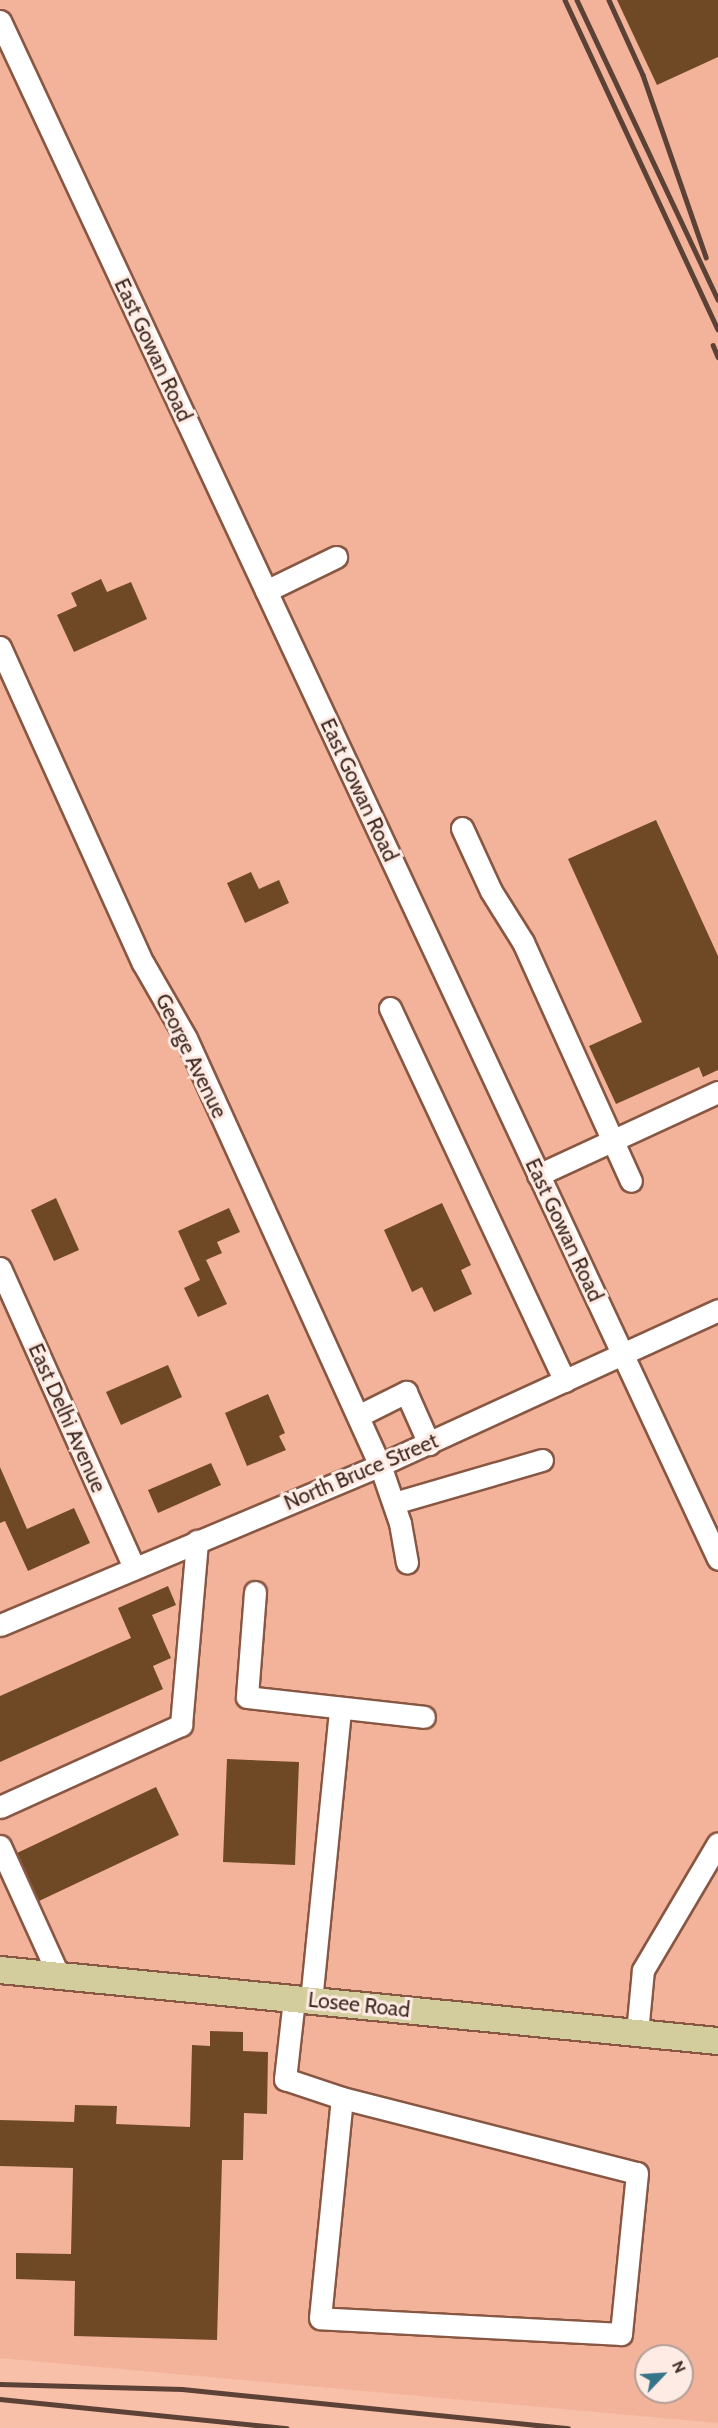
<!DOCTYPE html>
<html>
<head>
<meta charset="utf-8">
<style>
	body { margin:0 }
	#map { position:relative; width:718px; height:2428px; overflow:hidden; background:#f8bfa9; font-family:Cabin,sans-serif }
	div>[style] { position:absolute }
	[style*='--x'] { left:calc(var(--x)*1px); top:calc(var(--y)*1px); width:calc(var(--w)*1px); rotate:calc(var(--a)*1deg) }
	.built>* { inset:0; background:#f3b39a }
	.building>* { inset:0; background:#6f4925 }
	.roads { filter:drop-shadow(2px 0 #885743) drop-shadow(-2px 0 #885743) drop-shadow(0 2px #885743) drop-shadow(0 -2px #885743) }
	.minor>* { height:21px; margin:-10.5px; padding:0 10.5px; transform-origin:10.5px; border-radius:10.5px; background:#fff }
	.major>* { height:26px; margin:-13px; padding:0 13px; transform-origin:13px; border-radius:13px; background:#d3cd9d }
	.rail>* { height:4.5px; margin:-2.25px; padding:0 2.25px; transform-origin:2.25px; border-radius:2.25px; background:#5c4136 }
	span { translate:-50% -50%; white-space:nowrap; text-align:center; line-height:1.15; -webkit-text-stroke:6px #fdebe4; paint-order:stroke }
	.street-label { font-size:21px; color:#412b22 }
	.north { position:absolute; left:634px; top:2344px; width:60px; height:60px; box-sizing:border-box; background:#fdebe4; border:2px solid #b29e96; border-radius:50%; rotate:65deg; font-size:16px; font-weight:700; line-height:24px; text-align:center; color:#412b22 }
	.north::after { content:''; display:block; margin:auto; width:21px; height:27px; background:#357488; clip-path:polygon(50% 0,100% 100%,50% 72%,0 100%) }
</style>
</head>
<body>
<div id="map">
	<div class="built">
		<div style="clip-path:polygon(evenodd,0 0,718px 0,718px 2423px,0 2358px,0 0,646px 2356px,682px 2356px,682px 2392px,646px 2392px,646px 2356px)"></div>
	</div>
	<div class="building">
		<div style="clip-path:polygon(617px 0,718px 0,718px 57px,657px 85px)"></div>
		<div style="clip-path:polygon(101px 579px,107px 592px,131px 582px,147px 619px,74px 652px,57px 615px,77px 606px,71px 593px)"></div>
		<div style="clip-path:polygon(656px 820px,718px 956px,718px 1070px,703px 1077px,699px 1067px,616px 1104px,589px 1046px,642px 1022px,568px 859px)"></div>
		<div style="clip-path:polygon(251px 872px,259px 889px,279px 880px,289px 903px,245px 923px,227px 883px)"></div>
		<div style="clip-path:polygon(56px 1198px,79px 1250px,54px 1261px,31px 1210px)"></div>
		<div style="clip-path:polygon(442px 1203px,471px 1265px,461px 1270px,472px 1294px,434px 1312px,422px 1287px,412px 1292px,384px 1230px)"></div>
		<div style="clip-path:polygon(229px 1208px,240px 1232px,217px 1242px,222px 1253px,206px 1260px,227px 1304px,198px 1317px,184px 1288px,200px 1280px,178px 1231px)"></div>
		<div style="clip-path:polygon(168px 1365px,182px 1397px,121px 1425px,106px 1392px)"></div>
		<div style="clip-path:polygon(268px 1394px,285px 1433px,279px 1436px,286px 1450px,247px 1466px,225px 1413px)"></div>
		<div style="clip-path:polygon(211px 1463px,221px 1485px,158px 1513px,148px 1490px)"></div>
		<div style="clip-path:polygon(0 1467px,27px 1529px,74px 1508px,90px 1543px,28px 1571px,5px 1521px,0 1523px)"></div>
		<div style="clip-path:polygon(168px 1586px,176px 1605px,152px 1615px,171px 1658px,153px 1666px,163px 1689px,0 1762px,0 1696px,131px 1638px,118px 1608px)"></div>
		<div style="clip-path:polygon(227px 1759px,299px 1762px,295px 1865px,223px 1862px)"></div>
		<div style="clip-path:polygon(156px 1787px,179px 1835px,39px 1901px,17px 1853px)"></div>
		<div style="clip-path:polygon(210px 2031px,243px 2032px,243px 2051px,268px 2052px,267px 2114px,244px 2113px,243px 2160px,222px 2160px,217px 2340px,74px 2336px,75px 2281px,16px 2279px,16px 2253px,71px 2254px,73px 2168px,0 2166px,0 2120px,74px 2122px,75px 2105px,117px 2106px,116px 2124px,190px 2127px,192px 2045px,210px 2046px)"></div>
	</div>
	<div class="roads">
		<div class="minor">
			<div style="--x:0;--y:21;--w:1697;--a:64.97"></div>
			<div style="--x:266;--y:591;--w:78;--a:-25.9"></div>
			<div style="--x:0;--y:647;--w:347;--a:65.7"></div>
			<div style="--x:143;--y:963;--w:86;--a:60.2"></div>
			<div style="--x:186;--y:1038;--w:469;--a:65.6"></div>
			<div style="--x:380;--y:1465;--w:61;--a:71"></div>
			<div style="--x:400;--y:1523;--w:40;--a:80"></div>
			<div style="--x:462;--y:828;--w:69;--a:65.3"></div>
			<div style="--x:491;--y:891;--w:60;--a:57.9"></div>
			<div style="--x:523;--y:942;--w:262;--a:65.7"></div>
			<div style="--x:390;--y:1008;--w:412;--a:64.9"></div>
			<div style="--x:538;--y:1175;--w:198;--a:-24.8"></div>
			<div style="--x:0;--y:1268;--w:329;--a:65.9"></div>
			<div style="--x:358;--y:1416;--w:54;--a:-26.6"></div>
			<div style="--x:406;--y:1392;--w:57;--a:66.1"></div>
			<div style="--x:394;--y:1503;--w:154;--a:-16.2"></div>
			<div style="--x:255;--y:1592;--w:105;--a:94.4"></div>
			<div style="--x:247;--y:1697;--w:178;--a:6.4"></div>
			<div style="--x:0;--y:1625;--w:412;--a:-22.8"></div>
			<div style="--x:380;--y:1465;--w:372;--a:-24.6"></div>
			<div style="--x:0;--y:1807;--w:199;--a:-24.4"></div>
			<div style="--x:181;--y:1725;--w:185;--a:-85"></div>
			<div style="--x:0;--y:1846;--w:143;--a:65.6"></div>
			<div style="--x:294;--y:1999;--w:81;--a:96.4"></div>
			<div style="--x:285;--y:2079;--w:60;--a:18.4"></div>
			<div style="--x:342;--y:2098;--w:304;--a:14.3"></div>
			<div style="--x:637;--y:2173;--w:162;--a:95.7"></div>
			<div style="--x:621;--y:2334;--w:301;--a:-177"></div>
			<div style="--x:320;--y:2318;--w:221;--a:-84.3"></div>
			<div style="--x:311;--y:2001;--w:294;--a:-84.3"></div>
			<div style="--x:637;--y:2033;--w:63;--a:-84.6"></div>
			<div style="--x:643;--y:1970;--w:147;--a:-59.4"></div>
		</div>
		<div class="major">
			<div style="--x:0;--y:1970;--w:722;--a:5.65"></div>
		</div>
	</div>
	<div class="rail">
		<div style="--x:565;--y:0;--w:363;--a:65.1"></div>
		<div style="--x:577;--y:0;--w:331;--a:64.8"></div>
		<div style="--x:609;--y:0;--w:82;--a:65.6"></div>
		<div style="--x:643;--y:75;--w:193;--a:70.9"></div>
		<div style="--x:713;--y:345;--w:13;--a:67"></div>
		<div style="--x:0;--y:2384;--w:182;--a:1.6"></div>
		<div style="--x:182;--y:2389;--w:388;--a:5.8"></div>
		<div style="--x:0;--y:2399;--w:288;--a:5.8"></div>
	</div>
	<div class="street-label">
		<span style="left:153px;top:350px;rotate:65deg">East Gowan Road</span>
		<span style="left:359px;top:790px;rotate:65deg">East Gowan Road</span>
		<span style="left:191px;top:1056px;rotate:64deg">George Avenue</span>
		<span style="left:564px;top:1230px;rotate:65deg">East Gowan Road</span>
		<span style="left:67px;top:1418px;rotate:66deg">East Delhi Avenue</span>
		<span style="left:361px;top:1472px;rotate:-23deg">North Bruce Street</span>
		<span style="left:359px;top:2005px;rotate:6deg">Losee Road</span>
	</div>
	<div class="north">N</div>
</div>
</body>
</html>
